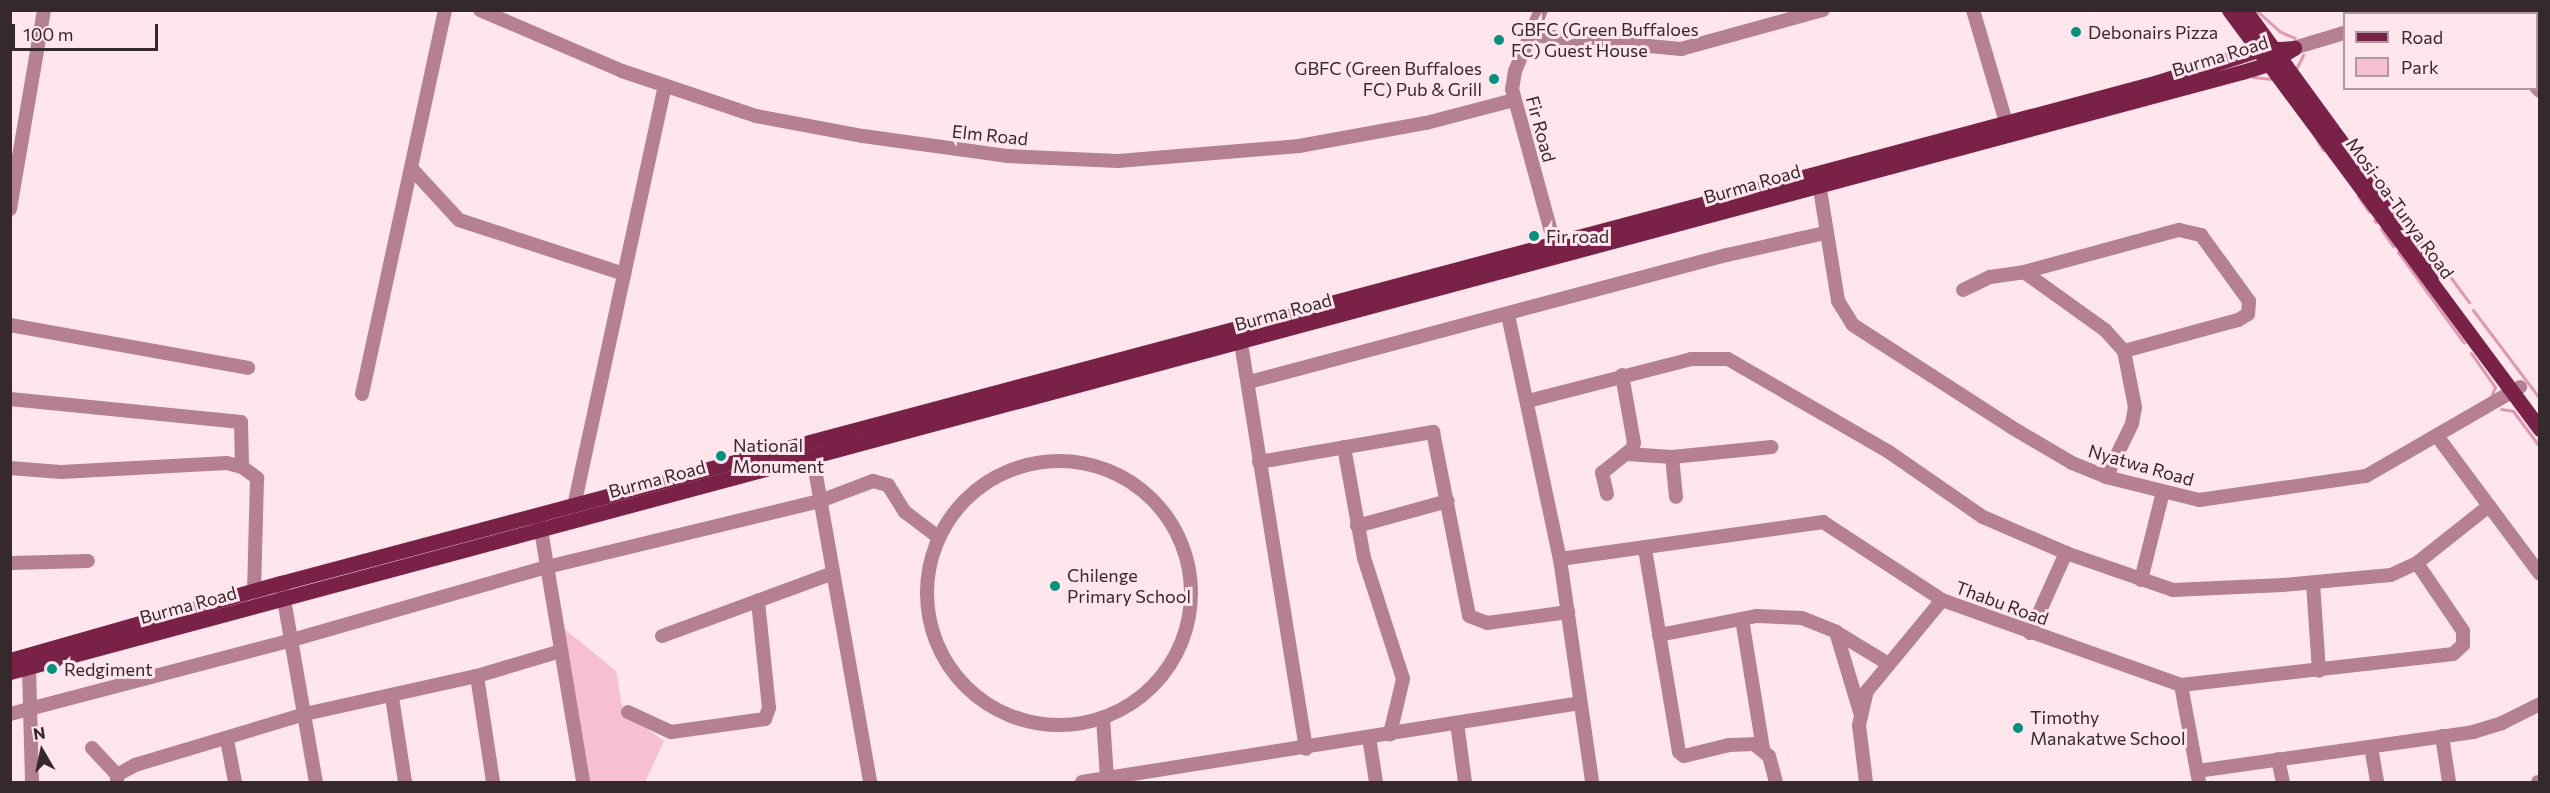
<!DOCTYPE html>
<html>
<head>
<meta charset="utf-8">
<style>
	body { margin:0 }
	#map { position:relative; width:2550px; height:793px; overflow:hidden; background:#ffe6ed; font-family:Commissioner,sans-serif }
	div>[style] { position:absolute }
	[style*='--x'] { left:calc(var(--x)*1px); top:calc(var(--y)*1px); width:calc(var(--w)*1px); rotate:calc(var(--a)*1deg) }
	.green>* { inset:0; background:#f7c0d1 }
	.stream>* { height:3px; margin:-1.5px; padding:0 1.5px; transform-origin:1.5px; border-radius:1.5px; background:#e098af }
	.minor>* { height:14px; margin:-7px; padding:0 7px; transform-origin:7px; border-radius:7px; background:#b58091 }
	.minor>.ring { margin:-7px; padding:0; box-sizing:content-box; background:none; border:14px solid #b58091; border-radius:50% }
	.major>* { height:15px; margin:-7.5px; padding:0 7.5px; transform-origin:7.5px; border-radius:7.5px; background:#7a2147 }
	.dots>* { width:16px; height:16px; translate:-50% -50%; box-sizing:border-box; border:3px solid #ffe6ed; border-radius:50% }
	span { translate:-50% -50%; white-space:nowrap; text-align:center; line-height:1.15; -webkit-text-stroke:6px #ffe6ed; paint-order:stroke }
	.poi-label { font-size:18px; color:#35292c }
	.left { translate:0 -50%; text-align:left }
	.right { translate:-100% -50%; text-align:right }
	.street-label { font-size:18px; color:#35292c }
	.frame { position:absolute; inset:0; border:12px solid #35292c; pointer-events:none }
	.legend { position:absolute; left:2343px; top:12px; width:195px; height:78px; box-sizing:border-box; background:#ffe6ed; border:2px solid #ae9aa0; margin:0; padding:8px 10px; list-style:none; font-size:18px; color:#35292c }
	.legend li { display:flex; align-items:center; gap:12px; height:30px }
	.legend b { width:30px; border:2px solid #ae9aa0 }
	.north { position:absolute; left:12px; top:721px; width:60px; height:60px; -webkit-text-stroke:4px #ffe6ed; paint-order:stroke; rotate:351deg; font-size:16px; font-weight:700; line-height:24px; text-align:center; color:#35292c }
	.north::after { content:''; display:block; margin:auto; width:21px; height:27px; background:#35292c; clip-path:polygon(50% 0,100% 100%,50% 72%,0 100%) }
	.scale { position:absolute; left:12px; top:24px; width:146px; height:27px; box-sizing:border-box; border:3px solid #35292c; border-top:0; padding-left:8px; font-size:18px; line-height:21px; white-space:nowrap; color:#35292c; -webkit-text-stroke:4px #ffe6ed; paint-order:stroke }
</style>
</head>
<body>
<div id="map">
	<div class="green">
		<div style="clip-path:polygon(562px 627px,616px 671px,623px 712px,664px 741px,645px 782px,590px 782px)"></div>
	</div>
	<div class="stream">
		<div style="--x:2256;--y:10;--w:31;--a:42"></div>
		<div style="--x:2279;--y:31;--w:17;--a:24"></div>
		<div style="--x:2296;--y:69;--w:16;--a:-63"></div>
		<div style="--x:2253;--y:77;--w:19;--a:6"></div>
		<div style="--x:2317;--y:140;--w:12;--a:59"></div>
		<div style="--x:2373;--y:174;--w:22;--a:51"></div>
		<div style="--x:2358;--y:196;--w:19;--a:55"></div>
		<div style="--x:2393;--y:199;--w:31;--a:54"></div>
		<div style="--x:2374;--y:220;--w:3;--a:45"></div>
		<div style="--x:2381;--y:229;--w:21;--a:55"></div>
		<div style="--x:2416;--y:231;--w:89;--a:53.3"></div>
		<div style="--x:2398;--y:252;--w:112;--a:54"></div>
		<div style="--x:2473;--y:310;--w:111;--a:53"></div>
		<div style="--x:2471;--y:353;--w:42;--a:54.8"></div>
		<div style="--x:2495;--y:387;--w:11;--a:112"></div>
		<div style="--x:2501;--y:409;--w:12;--a:9"></div>
		<div style="--x:2513;--y:411;--w:45;--a:53.1"></div>
	</div>
	<div class="minor">
		<div style="--x:480;--y:10;--w:155;--a:23.2"></div>
		<div style="--x:622;--y:71;--w:141;--a:18.6"></div>
		<div style="--x:756;--y:116;--w:109;--a:10.6"></div>
		<div style="--x:863;--y:136;--w:145;--a:7.9"></div>
		<div style="--x:1007;--y:156;--w:111;--a:2.6"></div>
		<div style="--x:1118;--y:161;--w:182;--a:-4.7"></div>
		<div style="--x:1299;--y:146;--w:129;--a:-10.3"></div>
		<div style="--x:1426;--y:123;--w:91;--a:-14.6"></div>
		<div style="--x:1541;--y:10;--w:66;--a:113.1"></div>
		<div style="--x:1515;--y:71;--w:18;--a:99"></div>
		<div style="--x:1512;--y:89;--w:171;--a:74.7"></div>
		<div style="--x:1973;--y:10;--w:117;--a:73.6"></div>
		<div style="--x:2482;--y:10;--w:4;--a:63"></div>
		<div style="--x:2427;--y:14;--w:13;--a:-18"></div>
		<div style="--x:1530;--y:35;--w:152;--a:5.3"></div>
		<div style="--x:1681;--y:49;--w:147;--a:-15.4"></div>
		<div style="--x:2294;--y:48;--w:52;--a:-16.7"></div>
		<div style="--x:2536;--y:87;--w:6;--a:45"></div>
		<div style="--x:412;--y:169;--w:69;--a:47.3"></div>
		<div style="--x:459;--y:220;--w:174;--a:18.1"></div>
		<div style="--x:1818;--y:177;--w:126;--a:80.8"></div>
		<div style="--x:1838;--y:301;--w:28;--a:58"></div>
		<div style="--x:1853;--y:325;--w:188;--a:32.8"></div>
		<div style="--x:2011;--y:427;--w:71;--a:30.5"></div>
		<div style="--x:2072;--y:463;--w:37;--a:22"></div>
		<div style="--x:2106;--y:477;--w:96;--a:13.9"></div>
		<div style="--x:2199;--y:500;--w:169;--a:-8.2"></div>
		<div style="--x:2366;--y:476;--w:178;--a:-30"></div>
		<div style="--x:10;--y:209;--w:202;--a:-80.3"></div>
		<div style="--x:2024;--y:272;--w:161;--a:-15.2"></div>
		<div style="--x:2179;--y:230;--w:23;--a:13"></div>
		<div style="--x:2201;--y:235;--w:82;--a:54"></div>
		<div style="--x:2249;--y:301;--w:13;--a:94"></div>
		<div style="--x:2248;--y:314;--w:12;--a:149"></div>
		<div style="--x:2238;--y:320;--w:118;--a:164.8"></div>
		<div style="--x:1963;--y:290;--w:30;--a:-26"></div>
		<div style="--x:1990;--y:277;--w:34;--a:-8"></div>
		<div style="--x:2024;--y:272;--w:100;--a:35.6"></div>
		<div style="--x:2105;--y:330;--w:28;--a:48"></div>
		<div style="--x:2124;--y:351;--w:57;--a:78.9"></div>
		<div style="--x:2135;--y:407;--w:17;--a:100"></div>
		<div style="--x:2132;--y:424;--w:59;--a:116.1"></div>
		<div style="--x:1508;--y:315;--w:249;--a:78"></div>
		<div style="--x:1560;--y:559;--w:225;--a:81.8"></div>
		<div style="--x:10;--y:325;--w:242;--a:10.2"></div>
		<div style="--x:1241;--y:343;--w:411;--a:80.9"></div>
		<div style="--x:1249;--y:382;--w:495;--a:-14.9"></div>
		<div style="--x:1727;--y:255;--w:100;--a:-12.7"></div>
		<div style="--x:362;--y:394;--w:393;--a:-77.8"></div>
		<div style="--x:10;--y:399;--w:232;--a:5.7"></div>
		<div style="--x:241;--y:422;--w:45;--a:88.7"></div>
		<div style="--x:242;--y:467;--w:19;--a:36"></div>
		<div style="--x:257;--y:478;--w:112;--a:91.5"></div>
		<div style="--x:1528;--y:401;--w:168;--a:-14.4"></div>
		<div style="--x:1691;--y:359;--w:37;--a:0"></div>
		<div style="--x:1728;--y:359;--w:186;--a:30"></div>
		<div style="--x:1889;--y:452;--w:114;--a:34.7"></div>
		<div style="--x:1983;--y:517;--w:90;--a:23.4"></div>
		<div style="--x:2066;--y:553;--w:113;--a:19.1"></div>
		<div style="--x:2173;--y:590;--w:110;--a:-2.6"></div>
		<div style="--x:2283;--y:585;--w:108;--a:-5.3"></div>
		<div style="--x:2391;--y:575;--w:29;--a:-25"></div>
		<div style="--x:2417;--y:563;--w:92;--a:-38.4"></div>
		<div style="--x:2437;--y:436;--w:172;--a:53.3"></div>
		<div style="--x:1344;--y:447;--w:113;--a:79.8"></div>
		<div style="--x:1364;--y:558;--w:127;--a:72.1"></div>
		<div style="--x:1403;--y:679;--w:57;--a:103.3"></div>
		<div style="--x:1627;--y:454;--w:45;--a:3.8"></div>
		<div style="--x:1672;--y:457;--w:100;--a:-5.7"></div>
		<div style="--x:1672;--y:457;--w:40;--a:84.3"></div>
		<div style="--x:813;--y:458;--w:329;--a:80"></div>
		<div class="ring" style="left:927px;top:461px;width:250px;height:250px"></div>
		<div style="--x:1259;--y:462;--w:177;--a:-9.8"></div>
		<div style="--x:1433;--y:432;--w:187;--a:78.9"></div>
		<div style="--x:1469;--y:616;--w:19;--a:21"></div>
		<div style="--x:1487;--y:623;--w:82;--a:-7.7"></div>
		<div style="--x:10;--y:468;--w:51;--a:4.5"></div>
		<div style="--x:61;--y:472;--w:166;--a:-3.1"></div>
		<div style="--x:227;--y:463;--w:16;--a:15"></div>
		<div style="--x:1607;--y:494;--w:22;--a:-103"></div>
		<div style="--x:1602;--y:473;--w:38;--a:-39"></div>
		<div style="--x:1632;--y:449;--w:6;--a:-72"></div>
		<div style="--x:1634;--y:443;--w:69;--a:-100"></div>
		<div style="--x:574;--y:506;--w:430;--a:-77.8"></div>
		<div style="--x:539;--y:518;--w:268;--a:80.5"></div>
		<div style="--x:1357;--y:526;--w:94;--a:-15.4"></div>
		<div style="--x:1645;--y:549;--w:206;--a:80.5"></div>
		<div style="--x:1679;--y:752;--w:6;--a:39"></div>
		<div style="--x:1684;--y:756;--w:46;--a:-13.7"></div>
		<div style="--x:1729;--y:745;--w:25;--a:-2"></div>
		<div style="--x:1754;--y:744;--w:19;--a:39"></div>
		<div style="--x:1769;--y:756;--w:27;--a:75"></div>
		<div style="--x:1560;--y:559;--w:266;--a:-8"></div>
		<div style="--x:1823;--y:522;--w:142;--a:33.2"></div>
		<div style="--x:10;--y:563;--w:78;--a:-1.5"></div>
		<div style="--x:2141;--y:580;--w:91;--a:-76"></div>
		<div style="--x:2313;--y:583;--w:88;--a:86.1"></div>
		<div style="--x:282;--y:588;--w:197;--a:80.1"></div>
		<div style="--x:1742;--y:619;--w:131;--a:80.8"></div>
		<div style="--x:1836;--y:632;--w:84;--a:73.3"></div>
		<div style="--x:2030;--y:633;--w:88;--a:-65.8"></div>
		<div style="--x:1659;--y:635;--w:100;--a:-11"></div>
		<div style="--x:1757;--y:616;--w:45;--a:2.5"></div>
		<div style="--x:1802;--y:618;--w:37;--a:22"></div>
		<div style="--x:1836;--y:632;--w:60;--a:31.3"></div>
		<div style="--x:662;--y:636;--w:182;--a:-20.2"></div>
		<div style="--x:29;--y:667;--w:115;--a:88.5"></div>
		<div style="--x:477;--y:676;--w:107;--a:81.4"></div>
		<div style="--x:2181;--y:685;--w:99;--a:79.5"></div>
		<div style="--x:392;--y:697;--w:86;--a:81.3"></div>
		<div style="--x:628;--y:712;--w:47;--a:24.9"></div>
		<div style="--x:671;--y:732;--w:95;--a:-7.9"></div>
		<div style="--x:765;--y:719;--w:12;--a:-70"></div>
		<div style="--x:769;--y:708;--w:108;--a:-95.9"></div>
		<div style="--x:10;--y:714;--w:292;--a:-14.7"></div>
		<div style="--x:292;--y:640;--w:265;--a:-16"></div>
		<div style="--x:547;--y:567;--w:281;--a:-13.6"></div>
		<div style="--x:820;--y:501;--w:57;--a:-20.7"></div>
		<div style="--x:873;--y:481;--w:16;--a:15"></div>
		<div style="--x:888;--y:485;--w:32;--a:58"></div>
		<div style="--x:905;--y:512;--w:41;--a:37.1"></div>
		<div style="--x:1103;--y:718;--w:61;--a:86.2"></div>
		<div style="--x:1457;--y:723;--w:60;--a:82.3"></div>
		<div style="--x:2442;--y:736;--w:47;--a:81.3"></div>
		<div style="--x:1369;--y:737;--w:46;--a:81.2"></div>
		<div style="--x:227;--y:740;--w:43;--a:79.2"></div>
		<div style="--x:2371;--y:747;--w:36;--a:80"></div>
		<div style="--x:92;--y:748;--w:37;--a:47"></div>
		<div style="--x:2278;--y:759;--w:24;--a:78"></div>
		<div style="--x:2197;--y:771;--w:279;--a:-8"></div>
		<div style="--x:2473;--y:732;--w:30;--a:-17"></div>
		<div style="--x:2502;--y:723;--w:42;--a:-26.6"></div>
		<div style="--x:117;--y:782;--w:7;--a:-90"></div>
		<div style="--x:117;--y:775;--w:21;--a:-29"></div>
		<div style="--x:135;--y:765;--w:177;--a:-16.7"></div>
		<div style="--x:305;--y:714;--w:176;--a:-12.5"></div>
		<div style="--x:477;--y:676;--w:88;--a:-16.6"></div>
		<div style="--x:1082;--y:782;--w:504;--a:-9.01"></div>
		<div style="--x:1866;--y:782;--w:57;--a:-97"></div>
		<div style="--x:1859;--y:725;--w:35;--a:-77"></div>
		<div style="--x:1867;--y:691;--w:118;--a:-50.5"></div>
		<div style="--x:1942;--y:600;--w:254;--a:19.6"></div>
		<div style="--x:2181;--y:685;--w:274;--a:-6.5"></div>
		<div style="--x:2453;--y:654;--w:13;--a:-42"></div>
		<div style="--x:2463;--y:645;--w:14;--a:-90"></div>
		<div style="--x:2463;--y:631;--w:82;--a:-124.1"></div>
		<div style="--x:2538;--y:782;--w:2;--a:0"></div>
	</div>
	<div class="major">
		<div style="--x:2229;--y:10;--w:522;--a:53.42"></div>
		<div style="--x:2245;--y:10;--w:324;--a:53.9"></div>
		<div style="--x:10;--y:660;--w:282;--a:-15.9"></div>
		<div style="--x:281;--y:583;--w:1940;--a:-14.94"></div>
		<div style="--x:2155;--y:83;--w:108;--a:-17.8"></div>
		<div style="--x:2258;--y:50;--w:36;--a:-3"></div>
		<div style="--x:10;--y:672;--w:2311;--a:-15.05"></div>
		<div style="--x:2242;--y:72;--w:28;--a:-17"></div>
		<div style="--x:2269;--y:64;--w:30;--a:-33"></div>
	</div>
	<div class="dots">
		<div style="left:2076px;top:32px;background:#03927f"></div>
		<div style="left:1499px;top:40px;background:#03927f"></div>
		<div style="left:1494px;top:79px;background:#03927f"></div>
		<div style="left:1534px;top:236px;background:#03927f"></div>
		<div style="left:721px;top:456px;background:#03927f"></div>
		<div style="left:1055px;top:586px;background:#03927f"></div>
		<div style="left:52px;top:669px;background:#03927f"></div>
		<div style="left:2018px;top:728px;background:#03927f"></div>
	</div>
	<div class="poi-label">
		<span class="left" style="left:1511px;top:40px">GBFC (Green Buffaloes<br>FC) Guest House</span>
		<span class="left" style="left:2088px;top:32px">Debonairs Pizza</span>
		<span class="right" style="left:1482px;top:79px">GBFC (Green Buffaloes<br>FC) Pub &amp; Grill</span>
		<span class="left" style="left:1546px;top:236px">Fir road</span>
		<span class="left" style="left:733px;top:456px">National<br>Monument</span>
		<span class="left" style="left:1067px;top:586px">Chilenge<br>Primary School</span>
		<span class="left" style="left:64px;top:669px">Redgiment</span>
		<span class="left" style="left:2030px;top:728px">Timothy<br>Manakatwe School</span>
	</div>
	<div class="street-label">
		<span style="left:2220px;top:56px;rotate:-17deg">Burma Road</span>
		<span style="left:1541px;top:129px;rotate:75deg">Fir Road</span>
		<span style="left:990px;top:135px;rotate:6deg">Elm Road</span>
		<span style="left:1752px;top:184px;rotate:-16deg">Burma Road</span>
		<span style="left:2400px;top:208px;rotate:54deg">Mosi-oa-Tunya Road</span>
		<span style="left:1283px;top:312px;rotate:-15deg">Burma Road</span>
		<span style="left:2141px;top:465px;rotate:16deg">Nyatwa Road</span>
		<span style="left:657px;top:479px;rotate:-15deg">Burma Road</span>
		<span style="left:2002px;top:603px;rotate:20deg">Thabu Road</span>
		<span style="left:188px;top:605px;rotate:-15deg">Burma Road</span>
	</div>
	<div class="frame"></div>
	<ul class="legend">
	<li><b style="height:8px;background:#7a2147"></b>Road</li>
	<li><b style="height:16px;background:#f7c0d1"></b>Park</li>
	</ul>
	<div class="north">N</div>
	<div class="scale">100 m</div>
</div>
</body>
</html>
